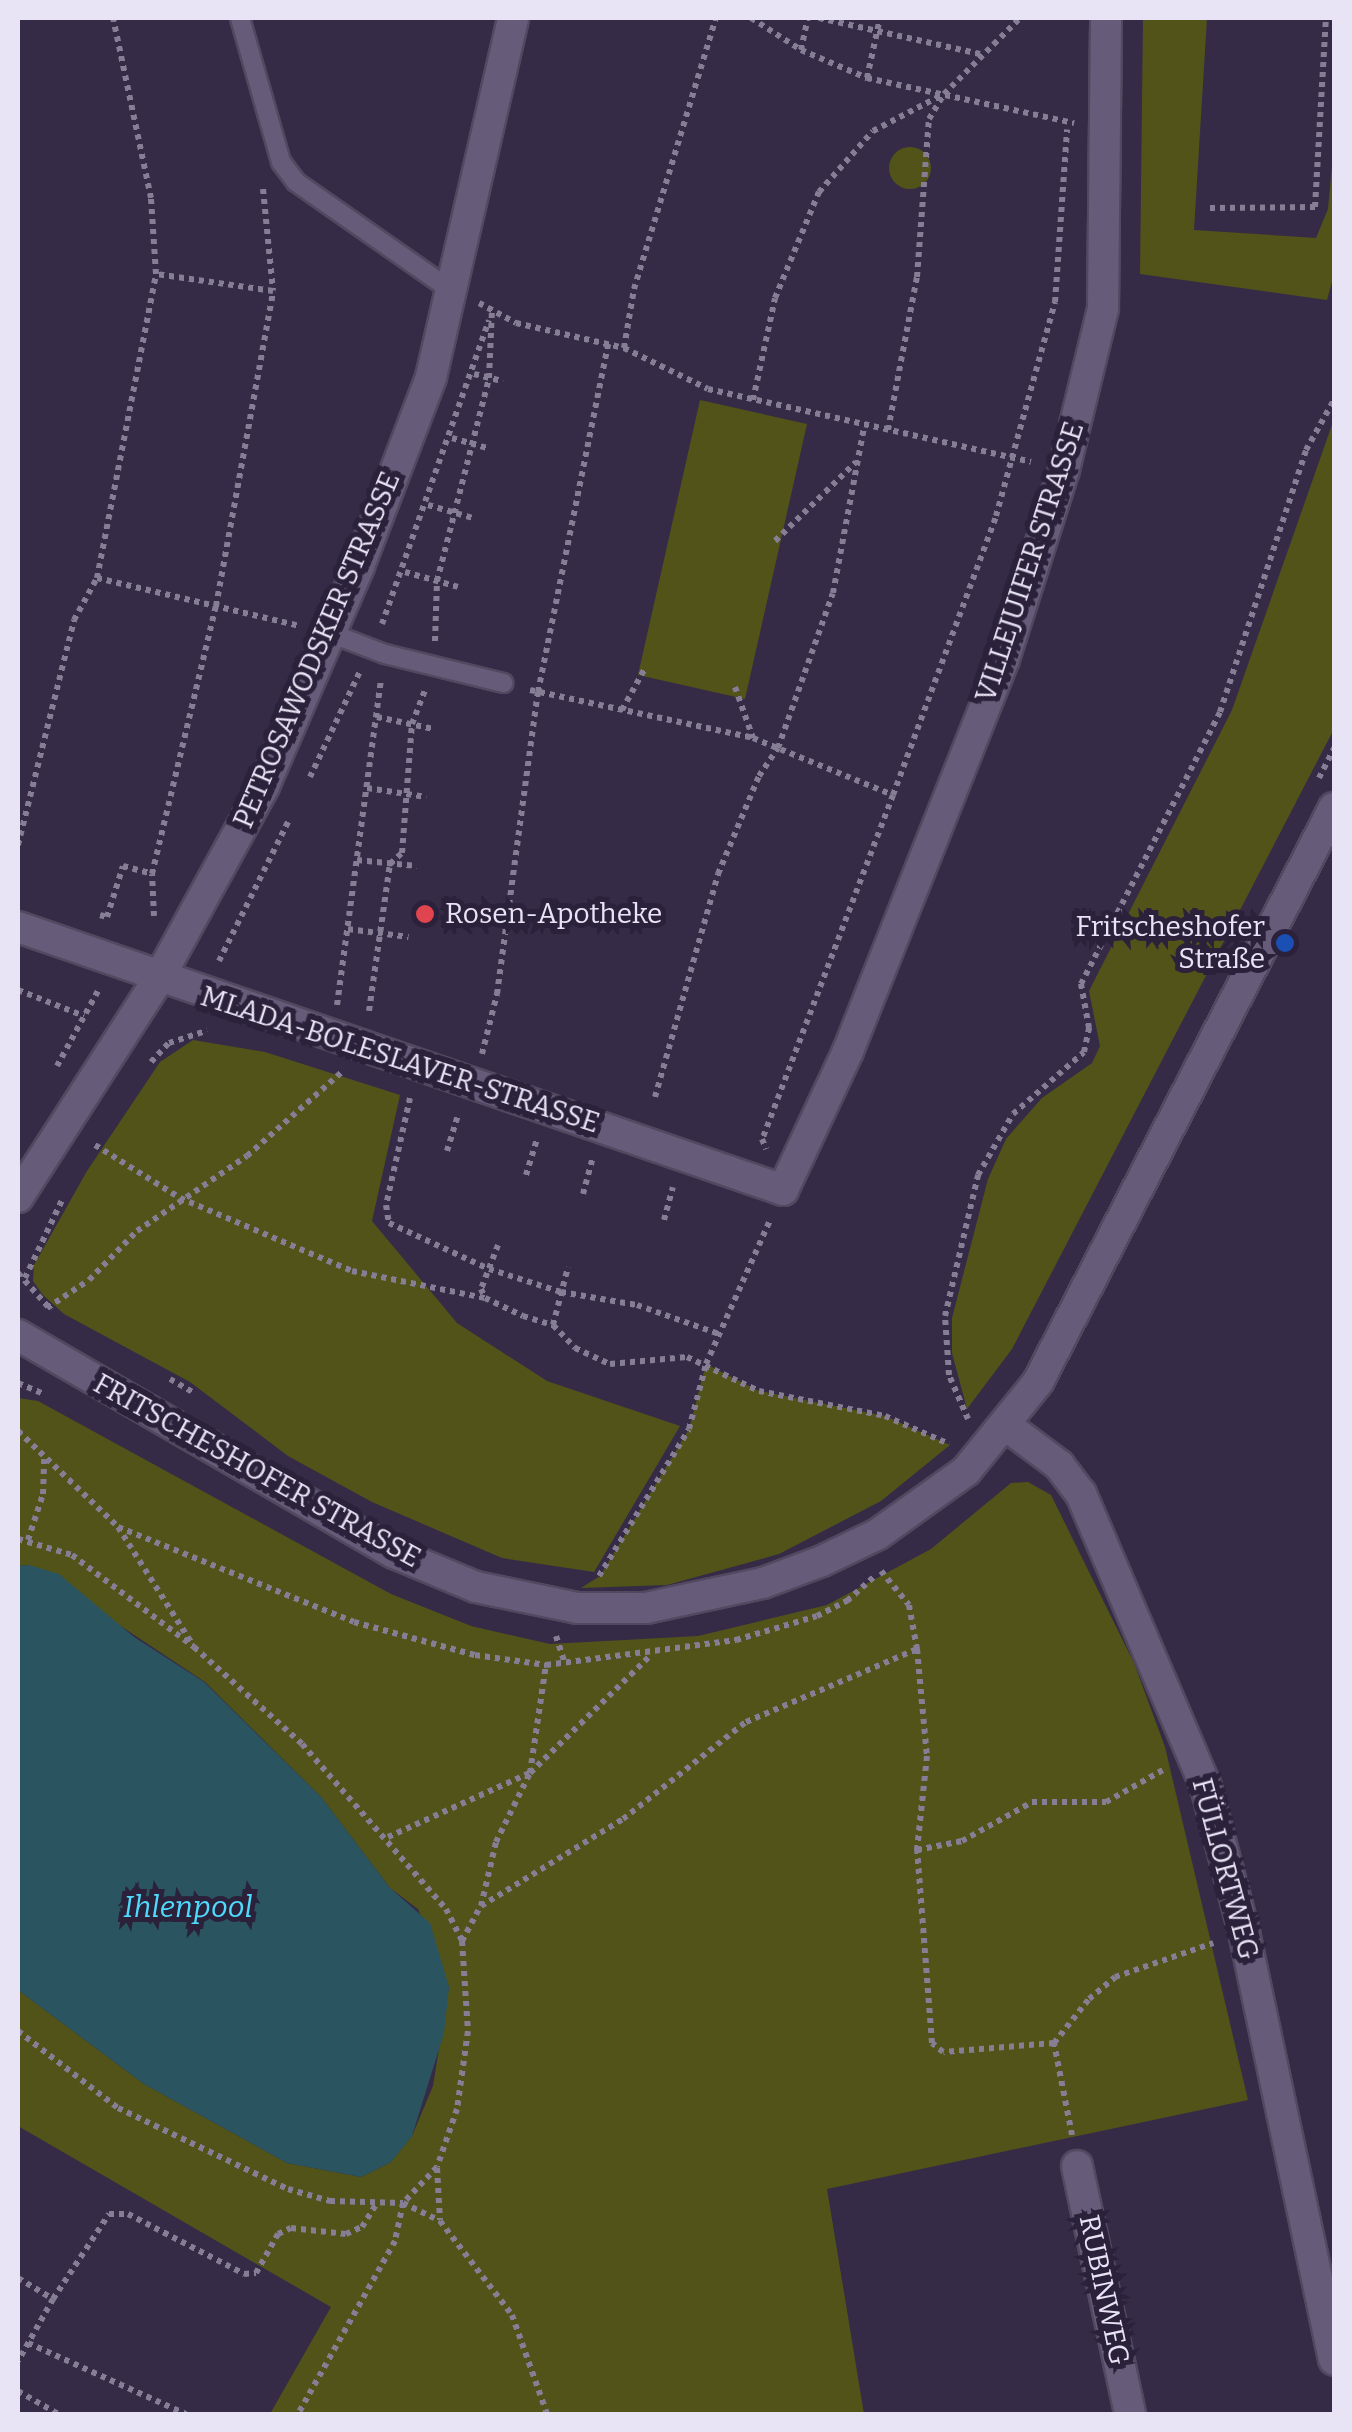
<!DOCTYPE html>
<html>
<head>
<meta charset="utf-8">
<style>
	body { margin:0 }
	#map { position:relative; width:1352px; height:2432px; overflow:hidden; background:#352b46; font-family:Bitter,serif }
	div>[style] { position:absolute }
	[style*='--x'] { left:calc(var(--x)*1px); top:calc(var(--y)*1px); width:calc(var(--w)*1px); rotate:calc(var(--a)*1deg) }
	.green>* { inset:0; background:#525319 }
	.round { border-radius:50% }
	.water>* { inset:0; background:#2a5560 }
	.path>* { height:6px; margin-top:-3px; transform-origin:0; background:repeating-linear-gradient(90deg,#857e94 0 5px,transparent 0 10px) }
	.roads { filter:drop-shadow(2px 0 #524960) drop-shadow(-2px 0 #524960) drop-shadow(0 2px #524960) drop-shadow(0 -2px #524960) }
	.lane>* { height:18px; margin:-9px; padding:0 9px; transform-origin:9px; border-radius:9px; background:#665b79 }
	.street>* { height:30px; margin:-15px; padding:0 15px; transform-origin:15px; border-radius:15px; background:#665b79 }
	.dots>* { width:28px; height:28px; translate:-50% -50%; box-sizing:border-box; border:5px solid #2b213b; border-radius:50% }
	span { translate:-50% -50%; white-space:nowrap; text-align:center; line-height:1.15; -webkit-text-stroke:10px #2b213b; paint-order:stroke }
	.street-label { font-size:28px; color:#e9e4f5 }
	.poi-label { font-size:28px; color:#e9e4f5 }
	.left { translate:0 -50%; text-align:left }
	.right { translate:-100% -50%; text-align:right }
	.water-label { font-size:30px; color:#4edbfb; font-style:italic }
	.frame { position:absolute; inset:0; border:20px solid #e9e4f5; pointer-events:none }
</style>
</head>
<body>
<div id="map">
	<div class="green">
		<div style="clip-path:polygon(1143px 18px,1207px 18px,1194px 230px,1316px 238px,1328px 209px,1334px 143px,1334px 274px,1327px 300px,1140px 274px)"></div>
		<div class="round" style="left:889px;top:147px;width:42px;height:42px"></div>
		<div style="clip-path:polygon(700px 400px,807px 424px,745px 699px,638px 675px)"></div>
		<div style="clip-path:polygon(1334px 419px,1334px 729px,1012px 1349px,967px 1409px,952px 1353px,952px 1318px,988px 1179px,1006px 1139px,1042px 1098px,1092px 1063px,1100px 1046px,1089px 991px,1232px 710px)"></div>
		<div style="clip-path:polygon(193px 1040px,265px 1052px,400px 1095px,372px 1221px,457px 1323px,547px 1381px,680px 1426px,594px 1572px,502px 1558px,372px 1502px,288px 1456px,190px 1382px,64px 1314px,43px 1295px,33px 1281px,34px 1265px,87px 1171px,160px 1062px)"></div>
		<div style="clip-path:polygon(706px 1364px,759px 1391px,885px 1416px,950px 1445px,881px 1501px,779px 1554px,667px 1585px,581px 1588px,600px 1576px,689px 1429px)"></div>
		<div style="clip-path:polygon(18px 1398px,38px 1401px,391px 1594px,471px 1626px,550px 1644px,698px 1636px,827px 1605px,931px 1549px,1011px 1483px,1028px 1482px,1051px 1495px,1134px 1663px,1165px 1747px,1248px 2100px,827px 2189px,864px 2414px,270px 2414px,331px 2307px,18px 2126px,18px 1990px,144px 2084px,287px 2163px,361px 2177px,391px 2162px,412px 2136px,433px 2086px,449px 1987px,418px 1909px,390px 1888px,321px 1797px,205px 1682px,29px 1565px,18px 1566px)"></div>
	</div>
	<div class="water">
		<div style="clip-path:polygon(29px 1565px,59px 1574px,134px 1637px,204px 1682px,321px 1797px,390px 1888px,430px 1923px,449px 1987px,444px 2033px,412px 2136px,391px 2162px,361px 2177px,287px 2163px,144px 2084px,18px 1990px,18px 1566px)"></div>
	</div>
	<div class="path">
		<div style="--x:751;--y:18;--w:59;--a:32.6"></div>
		<div style="--x:801;--y:50;--w:72;--a:23"></div>
		<div style="--x:867;--y:78;--w:212;--a:12.3"></div>
		<div style="--x:819;--y:18;--w:165;--a:12.6"></div>
		<div style="--x:801;--y:50;--w:33;--a:-78"></div>
		<div style="--x:867;--y:78;--w:61;--a:-77.8"></div>
		<div style="--x:263;--y:189;--w:102;--a:84.4"></div>
		<div style="--x:1210;--y:208;--w:105;--a:-0.5"></div>
		<div style="--x:1315;--y:207;--w:189;--a:-86.7"></div>
		<div style="--x:479;--y:303;--w:42;--a:28.4"></div>
		<div style="--x:516;--y:323;--w:111;--a:13"></div>
		<div style="--x:624;--y:348;--w:93;--a:26"></div>
		<div style="--x:708;--y:389;--w:331;--a:12.7"></div>
		<div style="--x:624;--y:348;--w:60;--a:-80.4"></div>
		<div style="--x:634;--y:289;--w:283;--a:-73.2"></div>
		<div style="--x:474;--y:374;--w:30;--a:14"></div>
		<div style="--x:753;--y:400;--w:104;--a:-77.8"></div>
		<div style="--x:775;--y:298;--w:115;--a:-67.5"></div>
		<div style="--x:819;--y:192;--w:81;--a:-48.5"></div>
		<div style="--x:873;--y:131;--w:78;--a:-27.6"></div>
		<div style="--x:888;--y:430;--w:156;--a:-79.3"></div>
		<div style="--x:917;--y:277;--w:158;--a:-85.7"></div>
		<div style="--x:929;--y:119;--w:29;--a:-59"></div>
		<div style="--x:944;--y:94;--w:107;--a:-45"></div>
		<div style="--x:452;--y:438;--w:37;--a:16"></div>
		<div style="--x:428;--y:505;--w:47;--a:16.1"></div>
		<div style="--x:775;--y:541;--w:113;--a:-44.3"></div>
		<div style="--x:405;--y:572;--w:55;--a:15.8"></div>
		<div style="--x:97;--y:578;--w:209;--a:13.3"></div>
		<div style="--x:382;--y:624;--w:322;--a:-70.6"></div>
		<div style="--x:435;--y:641;--w:60;--a:-88.1"></div>
		<div style="--x:437;--y:581;--w:210;--a:-75.6"></div>
		<div style="--x:489;--y:378;--w:69;--a:-87.5"></div>
		<div style="--x:735;--y:687;--w:54;--a:70.6"></div>
		<div style="--x:530;--y:690;--w:228;--a:12.1"></div>
		<div style="--x:753;--y:738;--w:151;--a:22.2"></div>
		<div style="--x:893;--y:795;--w:368;--a:110.8"></div>
		<div style="--x:762;--y:1139;--w:11;--a:68"></div>
		<div style="--x:622;--y:710;--w:46;--a:-61.2"></div>
		<div style="--x:377;--y:717;--w:58;--a:11.9"></div>
		<div style="--x:310;--y:777;--w:117;--a:-64.7"></div>
		<div style="--x:1319;--y:778;--w:34;--a:-63"></div>
		<div style="--x:367;--y:788;--w:60;--a:8.7"></div>
		<div style="--x:893;--y:795;--w:297;--a:-69.7"></div>
		<div style="--x:996;--y:516;--w:222;--a:-74.6"></div>
		<div style="--x:1055;--y:302;--w:173;--a:-86"></div>
		<div style="--x:18;--y:845;--w:232;--a:-76"></div>
		<div style="--x:74;--y:620;--w:48;--a:-61.3"></div>
		<div style="--x:97;--y:578;--w:310;--a:-79"></div>
		<div style="--x:156;--y:274;--w:76;--a:-93.8"></div>
		<div style="--x:151;--y:198;--w:184;--a:-101.9"></div>
		<div style="--x:357;--y:860;--w:60;--a:5.7"></div>
		<div style="--x:100;--y:915;--w:7;--a:16"></div>
		<div style="--x:107;--y:917;--w:53;--a:-72.6"></div>
		<div style="--x:123;--y:866;--w:30;--a:15"></div>
		<div style="--x:154;--y:916;--w:42;--a:-92.7"></div>
		<div style="--x:152;--y:874;--w:276;--a:-76.6"></div>
		<div style="--x:216;--y:606;--w:320;--a:-79.7"></div>
		<div style="--x:273;--y:291;--w:118;--a:-171.7"></div>
		<div style="--x:348;--y:929;--w:61;--a:7.6"></div>
		<div style="--x:219;--y:961;--w:157;--a:-63.6"></div>
		<div style="--x:18;--y:990;--w:71;--a:21.5"></div>
		<div style="--x:337;--y:1005;--w:328;--a:-82.3"></div>
		<div style="--x:369;--y:1011;--w:148;--a:-81.9"></div>
		<div style="--x:390;--y:864;--w:16;--a:-43"></div>
		<div style="--x:402;--y:853;--w:129;--a:-85.6"></div>
		<div style="--x:412;--y:724;--w:36;--a:-69"></div>
		<div style="--x:482;--y:1054;--w:62;--a:-76"></div>
		<div style="--x:497;--y:994;--w:305;--a:-82.3"></div>
		<div style="--x:538;--y:692;--w:355;--a:-78.6"></div>
		<div style="--x:151;--y:1062;--w:26;--a:-47"></div>
		<div style="--x:169;--y:1043;--w:40;--a:-18"></div>
		<div style="--x:57;--y:1066;--w:88;--a:-61.4"></div>
		<div style="--x:655;--y:1097;--w:232;--a:-74.2"></div>
		<div style="--x:718;--y:874;--w:106;--a:-67.3"></div>
		<div style="--x:759;--y:776;--w:34;--a:-56"></div>
		<div style="--x:778;--y:748;--w:164;--a:-70.5"></div>
		<div style="--x:833;--y:593;--w:168;--a:-79.4"></div>
		<div style="--x:410;--y:1098;--w:110;--a:102.6"></div>
		<div style="--x:386;--y:1205;--w:18;--a:81"></div>
		<div style="--x:389;--y:1223;--w:110;--a:24.7"></div>
		<div style="--x:489;--y:1269;--w:76;--a:17.7"></div>
		<div style="--x:561;--y:1292;--w:77;--a:9.7"></div>
		<div style="--x:637;--y:1305;--w:87;--a:19.5"></div>
		<div style="--x:95;--y:1145;--w:100;--a:31.9"></div>
		<div style="--x:180;--y:1198;--w:187;--a:23"></div>
		<div style="--x:352;--y:1271;--w:136;--a:11.5"></div>
		<div style="--x:447;--y:1151;--w:39;--a:-73"></div>
		<div style="--x:526;--y:1175;--w:39;--a:-73"></div>
		<div style="--x:583;--y:1194;--w:38;--a:-75"></div>
		<div style="--x:664;--y:1220;--w:34;--a:-75"></div>
		<div style="--x:498;--y:1245;--w:47;--a:111.1"></div>
		<div style="--x:481;--y:1289;--w:10;--a:66"></div>
		<div style="--x:485;--y:1298;--w:42;--a:25.3"></div>
		<div style="--x:523;--y:1316;--w:31;--a:17"></div>
		<div style="--x:553;--y:1325;--w:60;--a:-75.5"></div>
		<div style="--x:18;--y:1273;--w:50;--a:48.3"></div>
		<div style="--x:25;--y:1278;--w:89;--a:-64.6"></div>
		<div style="--x:47;--y:1308;--w:50;--a:-33.7"></div>
		<div style="--x:89;--y:1280;--w:69;--a:-45.6"></div>
		<div style="--x:137;--y:1231;--w:133;--a:-34.3"></div>
		<div style="--x:247;--y:1156;--w:127;--a:-41.5"></div>
		<div style="--x:553;--y:1325;--w:32;--a:46"></div>
		<div style="--x:575;--y:1348;--w:38;--a:25"></div>
		<div style="--x:610;--y:1364;--w:77;--a:-5.2"></div>
		<div style="--x:687;--y:1357;--w:80;--a:25.3"></div>
		<div style="--x:759;--y:1391;--w:128;--a:11.2"></div>
		<div style="--x:885;--y:1416;--w:70;--a:23.6"></div>
		<div style="--x:170;--y:1379;--w:28;--a:30"></div>
		<div style="--x:18;--y:1383;--w:28;--a:23"></div>
		<div style="--x:968;--y:1419;--w:48;--a:-113.4"></div>
		<div style="--x:949;--y:1375;--w:59;--a:-93.9"></div>
		<div style="--x:945;--y:1316;--w:145;--a:-76.8"></div>
		<div style="--x:978;--y:1175;--w:70;--a:-60.2"></div>
		<div style="--x:1013;--y:1114;--w:94;--a:-41.1"></div>
		<div style="--x:1084;--y:1052;--w:25;--a:-78"></div>
		<div style="--x:1089;--y:1028;--w:45;--a:-100.3"></div>
		<div style="--x:1081;--y:984;--w:305;--a:-62.9"></div>
		<div style="--x:1220;--y:712;--w:276;--a:-71.8"></div>
		<div style="--x:1306;--y:450;--w:57;--a:-60.8"></div>
		<div style="--x:18;--y:1431;--w:139;--a:43.8"></div>
		<div style="--x:118;--y:1527;--w:136;--a:57.6"></div>
		<div style="--x:118;--y:1527;--w:254;--a:21.9"></div>
		<div style="--x:354;--y:1622;--w:125;--a:15.3"></div>
		<div style="--x:475;--y:1655;--w:72;--a:8"></div>
		<div style="--x:546;--y:1665;--w:192;--a:-7.5"></div>
		<div style="--x:736;--y:1640;--w:84;--a:-16.5"></div>
		<div style="--x:817;--y:1616;--w:34;--a:-27"></div>
		<div style="--x:847;--y:1601;--w:36;--a:-42"></div>
		<div style="--x:18;--y:1539;--w:56;--a:16.5"></div>
		<div style="--x:72;--y:1555;--w:153;--a:37"></div>
		<div style="--x:194;--y:1647;--w:145;--a:41.9"></div>
		<div style="--x:302;--y:1744;--w:219;--a:48.9"></div>
		<div style="--x:446;--y:1909;--w:36;--a:63"></div>
		<div style="--x:462;--y:1941;--w:90;--a:86.2"></div>
		<div style="--x:468;--y:2031;--w:79;--a:98"></div>
		<div style="--x:457;--y:2109;--w:61;--a:109"></div>
		<div style="--x:437;--y:2167;--w:50;--a:133.4"></div>
		<div style="--x:403;--y:2203;--w:39;--a:102"></div>
		<div style="--x:395;--y:2241;--w:198;--a:119.3"></div>
		<div style="--x:28;--y:1540;--w:48;--a:-71.9"></div>
		<div style="--x:43;--y:1494;--w:35;--a:-88"></div>
		<div style="--x:881;--y:1571;--w:44;--a:50.5"></div>
		<div style="--x:909;--y:1605;--w:45;--a:79.7"></div>
		<div style="--x:917;--y:1649;--w:107;--a:84.7"></div>
		<div style="--x:927;--y:1756;--w:95;--a:96.1"></div>
		<div style="--x:599;--y:1576;--w:172;--a:-58.5"></div>
		<div style="--x:689;--y:1429;--w:67;--a:-75.3"></div>
		<div style="--x:706;--y:1364;--w:158;--a:-66"></div>
		<div style="--x:556;--y:1636;--w:28;--a:72"></div>
		<div style="--x:388;--y:1837;--w:156;--a:-24.3"></div>
		<div style="--x:530;--y:1773;--w:168;--a:-44.3"></div>
		<div style="--x:481;--y:1906;--w:167;--a:-31.5"></div>
		<div style="--x:623;--y:1819;--w:157;--a:-38.3"></div>
		<div style="--x:746;--y:1722;--w:186;--a:-23.1"></div>
		<div style="--x:462;--y:1941;--w:40;--a:-62"></div>
		<div style="--x:481;--y:1906;--w:66;--a:-76.8"></div>
		<div style="--x:496;--y:1842;--w:77;--a:-63.8"></div>
		<div style="--x:530;--y:1773;--w:109;--a:-81.6"></div>
		<div style="--x:18;--y:2031;--w:126;--a:37.6"></div>
		<div style="--x:118;--y:2108;--w:188;--a:25.5"></div>
		<div style="--x:288;--y:2189;--w:44;--a:15.9"></div>
		<div style="--x:330;--y:2201;--w:73;--a:1.6"></div>
		<div style="--x:403;--y:2203;--w:41;--a:25.9"></div>
		<div style="--x:440;--y:2221;--w:118;--a:52.5"></div>
		<div style="--x:512;--y:2315;--w:105;--a:70.5"></div>
		<div style="--x:1054;--y:2043;--w:111;--a:175.4"></div>
		<div style="--x:943;--y:2052;--w:14;--a:-141"></div>
		<div style="--x:932;--y:2043;--w:194;--a:-94.4"></div>
		<div style="--x:917;--y:1850;--w:46;--a:-11.3"></div>
		<div style="--x:962;--y:1841;--w:80;--a:-29.1"></div>
		<div style="--x:1032;--y:1802;--w:74;--a:0"></div>
		<div style="--x:1106;--y:1802;--w:65;--a:-29.3"></div>
		<div style="--x:1072;--y:2135;--w:94;--a:-101.1"></div>
		<div style="--x:1054;--y:2043;--w:56;--a:-51.5"></div>
		<div style="--x:1089;--y:1999;--w:34;--a:-40"></div>
		<div style="--x:1115;--y:1977;--w:104;--a:-19.1"></div>
		<div style="--x:437;--y:2168;--w:52;--a:86.7"></div>
		<div style="--x:18;--y:2278;--w:41;--a:31"></div>
		<div style="--x:53;--y:2299;--w:71;--a:119.4"></div>
		<div style="--x:53;--y:2299;--w:102;--a:-56.6"></div>
		<div style="--x:109;--y:2214;--w:19;--a:0"></div>
		<div style="--x:128;--y:2214;--w:131;--a:27.3"></div>
		<div style="--x:244;--y:2274;--w:12;--a:-5"></div>
		<div style="--x:256;--y:2273;--w:45;--a:-60.6"></div>
		<div style="--x:278;--y:2234;--w:14;--a:-25"></div>
		<div style="--x:291;--y:2228;--w:55;--a:6.2"></div>
		<div style="--x:346;--y:2234;--w:17;--a:-24"></div>
		<div style="--x:362;--y:2227;--w:26;--a:-58"></div>
		<div style="--x:28;--y:2343;--w:173;--a:24.2"></div>
		<div style="--x:18;--y:2391;--w:46;--a:29.9"></div>
	</div>
	<div class="roads">
		<div class="lane">
			<div style="--x:240;--y:18;--w:150;--a:74.1"></div>
			<div style="--x:281;--y:162;--w:25;--a:53"></div>
			<div style="--x:296;--y:182;--w:189;--a:34.9"></div>
			<div style="--x:330;--y:633;--w:59;--a:20.9"></div>
			<div style="--x:385;--y:654;--w:122;--a:13.8"></div>
		</div>
		<div class="street">
			<div style="--x:18;--y:927;--w:809;--a:18.97"></div>
			<div style="--x:783;--y:1190;--w:153;--a:-64.9"></div>
			<div style="--x:848;--y:1051;--w:422;--a:-68.3"></div>
			<div style="--x:1004;--y:659;--w:198;--a:-72.4"></div>
			<div style="--x:1064;--y:470;--w:166;--a:-76.4"></div>
			<div style="--x:1103;--y:309;--w:291;--a:-89.4"></div>
			<div style="--x:18;--y:1197;--w:260;--a:-57.2"></div>
			<div style="--x:159;--y:978;--w:219;--a:-61.3"></div>
			<div style="--x:264;--y:786;--w:240;--a:-66.6"></div>
			<div style="--x:359;--y:566;--w:202;--a:-69.1"></div>
			<div style="--x:431;--y:377;--w:368;--a:-77.1"></div>
			<div style="--x:18;--y:1335;--w:435;--a:30.1"></div>
			<div style="--x:394;--y:1553;--w:89;--a:22.5"></div>
			<div style="--x:476;--y:1587;--w:103;--a:11.7"></div>
			<div style="--x:577;--y:1608;--w:69;--a:0"></div>
			<div style="--x:646;--y:1608;--w:120;--a:-12.1"></div>
			<div style="--x:763;--y:1583;--w:63;--a:-20.4"></div>
			<div style="--x:822;--y:1561;--w:62;--a:-25.7"></div>
			<div style="--x:878;--y:1534;--w:108;--a:-35.6"></div>
			<div style="--x:966;--y:1471;--w:114;--a:-51"></div>
			<div style="--x:1038;--y:1382;--w:646;--a:-62.72"></div>
			<div style="--x:1008;--y:1427;--w:64;--a:36.7"></div>
			<div style="--x:1059;--y:1465;--w:36;--a:53"></div>
			<div style="--x:1081;--y:1494;--w:319;--a:66.9"></div>
			<div style="--x:1206;--y:1787;--w:150;--a:75.3"></div>
			<div style="--x:1244;--y:1932;--w:437;--a:78.1"></div>
			<div style="--x:1077;--y:2166;--w:254;--a:77.9"></div>
		</div>
	</div>
	<div class="dots">
		<div style="left:425px;top:914px;background:#e0444e"></div>
		<div style="left:1285px;top:943px;background:#1a4fb4"></div>
	</div>
	<div class="street-label">
		<span style="left:1030px;top:562px;rotate:-72deg">VILLEJUIFER STRASSE</span>
		<span style="left:317px;top:650px;rotate:-67deg">PETROSAWODSKER STRASSE</span>
		<span style="left:400px;top:1060px;rotate:18deg">MLADA-BOLESLAVER-STRASSE</span>
		<span style="left:257px;top:1471px;rotate:29deg">FRITSCHESHOFER STRASSE</span>
		<span style="left:1225px;top:1869px;rotate:75deg">FÜLLORTWEG</span>
		<span style="left:1104px;top:2290px;rotate:78deg">RUBINWEG</span>
	</div>
	<div class="poi-label">
		<span class="left" style="left:445px;top:914px">Rosen-Apotheke</span>
		<span class="right" style="left:1265px;top:943px">Fritscheshofer<br>Straße</span>
	</div>
	<div class="water-label">
		<span style="left:188px;top:1907px">Ihlenpool</span>
	</div>
	<div class="frame"></div>
</div>
</body>
</html>
